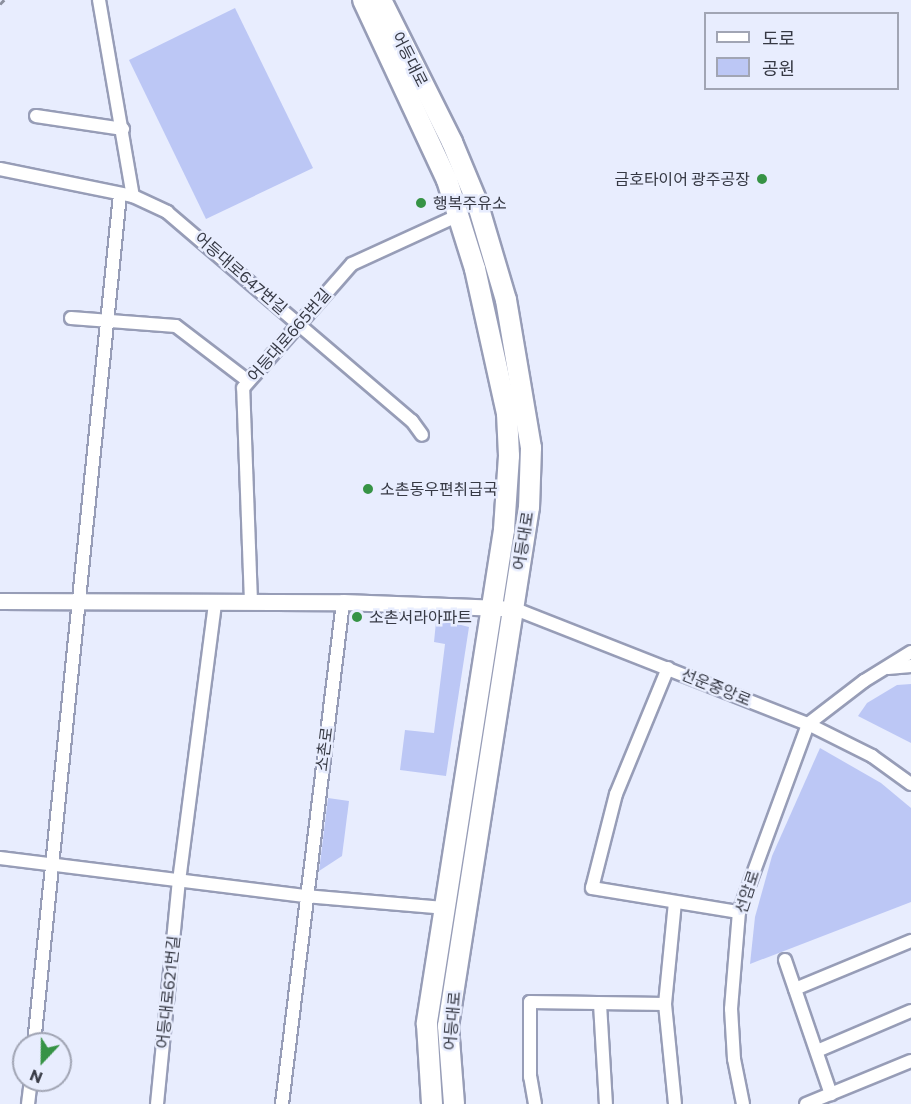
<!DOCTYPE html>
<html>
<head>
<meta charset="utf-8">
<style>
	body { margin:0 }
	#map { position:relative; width:911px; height:1104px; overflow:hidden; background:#e8edfe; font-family:Commissioner,"Noto Sans KR",sans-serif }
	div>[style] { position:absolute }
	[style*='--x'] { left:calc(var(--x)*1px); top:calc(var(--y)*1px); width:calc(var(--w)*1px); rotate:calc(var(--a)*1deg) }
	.green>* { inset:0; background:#bcc7f5 }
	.roads { filter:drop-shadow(2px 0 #979db7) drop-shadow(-2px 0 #979db7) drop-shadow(0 2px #979db7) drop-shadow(0 -2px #979db7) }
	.minor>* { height:12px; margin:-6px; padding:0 6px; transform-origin:6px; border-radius:6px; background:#fff }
	.tertiary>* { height:15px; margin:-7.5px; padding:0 7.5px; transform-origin:7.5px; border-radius:7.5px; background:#fff }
	.primary>* { height:20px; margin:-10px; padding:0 10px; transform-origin:10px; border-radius:10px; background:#fff }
	.rail>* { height:3px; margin-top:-1.5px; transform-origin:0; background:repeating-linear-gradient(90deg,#8b8f9d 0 9px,transparent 0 13.5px) }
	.dots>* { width:16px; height:16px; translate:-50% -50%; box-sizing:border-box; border:3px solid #e8edfe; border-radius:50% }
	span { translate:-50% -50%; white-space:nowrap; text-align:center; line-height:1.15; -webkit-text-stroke:5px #e8edfe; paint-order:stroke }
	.street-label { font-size:16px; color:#363944 }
	.poi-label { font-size:16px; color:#363944 }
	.right { translate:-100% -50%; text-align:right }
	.left { translate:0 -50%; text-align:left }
	.legend { position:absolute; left:704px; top:12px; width:195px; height:78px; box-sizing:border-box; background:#e8edfe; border:2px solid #a1a5b4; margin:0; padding:8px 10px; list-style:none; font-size:18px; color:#363944 }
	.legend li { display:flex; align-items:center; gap:12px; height:30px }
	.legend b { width:30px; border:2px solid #a1a5b4 }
	.north { position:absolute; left:12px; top:1032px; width:60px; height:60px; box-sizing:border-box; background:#e8edfe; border:2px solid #a1a5b4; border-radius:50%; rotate:202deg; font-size:16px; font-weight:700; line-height:24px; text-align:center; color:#363944 }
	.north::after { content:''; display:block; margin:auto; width:21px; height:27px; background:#369345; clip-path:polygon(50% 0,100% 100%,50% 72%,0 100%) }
</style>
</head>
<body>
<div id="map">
	<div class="green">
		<div style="clip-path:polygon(235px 8px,313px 168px,206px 219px,129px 60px)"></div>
		<div style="clip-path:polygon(441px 620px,469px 627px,446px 776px,400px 770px,405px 730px,434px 733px,445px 644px,434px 642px,436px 622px)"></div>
		<div style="clip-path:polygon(911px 684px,911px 743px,858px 716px,867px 703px,897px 685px)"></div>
		<div style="clip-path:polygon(820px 748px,881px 783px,911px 808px,911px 902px,750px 964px,755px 917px,772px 856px)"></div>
		<div style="clip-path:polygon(328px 798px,349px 801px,342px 856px,319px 871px)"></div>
	</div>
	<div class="roads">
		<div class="minor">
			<div style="--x:99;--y:0;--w:199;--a:80.2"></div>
			<div style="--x:36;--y:116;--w:88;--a:8.5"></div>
			<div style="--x:0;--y:169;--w:136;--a:11.5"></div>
			<div style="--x:133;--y:196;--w:38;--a:25"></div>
			<div style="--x:167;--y:212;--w:322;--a:40.5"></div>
			<div style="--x:412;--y:421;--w:17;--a:54"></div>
			<div style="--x:71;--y:318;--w:105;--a:4.4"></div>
			<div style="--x:176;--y:326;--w:91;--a:37.4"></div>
			<div style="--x:251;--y:602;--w:214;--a:-92.1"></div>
			<div style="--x:243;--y:388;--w:165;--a:-48.7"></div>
			<div style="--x:352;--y:264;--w:118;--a:-24.6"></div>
			<div style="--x:513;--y:608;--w:317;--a:21.5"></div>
			<div style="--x:808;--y:724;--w:72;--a:26.6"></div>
			<div style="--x:872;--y:756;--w:48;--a:35.7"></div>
			<div style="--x:668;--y:668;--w:136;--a:112.4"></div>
			<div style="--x:616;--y:794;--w:97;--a:104.3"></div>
			<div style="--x:592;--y:888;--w:149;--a:9.3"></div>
			<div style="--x:888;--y:668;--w:23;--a:-5"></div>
			<div style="--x:0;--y:858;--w:307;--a:7.1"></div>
			<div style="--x:305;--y:896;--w:142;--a:4.9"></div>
			<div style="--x:675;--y:902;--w:102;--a:95.6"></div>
			<div style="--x:665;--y:1004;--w:100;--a:84.3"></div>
			<div style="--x:785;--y:960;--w:142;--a:71.1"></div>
			<div style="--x:795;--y:989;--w:126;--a:-22.5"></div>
			<div style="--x:600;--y:1004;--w:100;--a:86.6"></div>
			<div style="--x:34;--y:1044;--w:854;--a:-84.22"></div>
			<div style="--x:817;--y:1051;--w:102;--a:-23.1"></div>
			<div style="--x:28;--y:1104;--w:24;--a:-83"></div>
			<div style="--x:157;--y:1104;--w:224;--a:-84.4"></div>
			<div style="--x:179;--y:881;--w:280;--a:-82.6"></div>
			<div style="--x:282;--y:1104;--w:506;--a:-83.07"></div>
			<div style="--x:535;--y:1104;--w:27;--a:-100"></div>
			<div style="--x:530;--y:1077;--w:75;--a:-90"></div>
			<div style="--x:530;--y:1002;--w:135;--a:0.8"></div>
			<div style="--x:743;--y:1104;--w:46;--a:-101.3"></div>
			<div style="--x:734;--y:1059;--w:50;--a:-93.4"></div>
			<div style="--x:731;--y:1009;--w:97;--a:-85.3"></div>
			<div style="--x:739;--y:912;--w:200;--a:-69.8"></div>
			<div style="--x:808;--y:724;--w:71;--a:-37.5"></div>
			<div style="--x:864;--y:681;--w:55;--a:-31.7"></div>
			<div style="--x:806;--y:1104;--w:113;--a:-22.3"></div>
		</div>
		<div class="tertiary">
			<div style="--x:0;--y:601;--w:343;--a:0.2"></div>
			<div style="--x:343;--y:602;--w:158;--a:2.2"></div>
		</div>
		<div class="primary">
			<div style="--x:363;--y:0;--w:199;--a:65"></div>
			<div style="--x:447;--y:180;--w:93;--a:72.5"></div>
			<div style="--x:475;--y:269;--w:148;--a:77.5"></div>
			<div style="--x:507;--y:413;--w:43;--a:87.3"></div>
			<div style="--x:509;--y:456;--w:74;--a:93.9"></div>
			<div style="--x:504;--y:530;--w:500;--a:98.9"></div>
			<div style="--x:427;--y:1024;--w:80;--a:86.4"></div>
			<div style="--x:381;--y:0;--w:159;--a:63.4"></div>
			<div style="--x:452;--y:142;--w:65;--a:67.4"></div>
			<div style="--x:477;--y:202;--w:102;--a:73.5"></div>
			<div style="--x:506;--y:300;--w:150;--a:80.4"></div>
			<div style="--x:531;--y:448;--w:59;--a:91.9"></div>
			<div style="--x:529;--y:507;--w:525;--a:98.87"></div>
			<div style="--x:448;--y:1026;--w:78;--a:85.6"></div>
		</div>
	</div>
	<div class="rail">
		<div style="--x:0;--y:4;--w:6;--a:-45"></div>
	</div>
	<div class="dots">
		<div style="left:762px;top:179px;background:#369345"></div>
		<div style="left:421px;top:203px;background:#369345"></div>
		<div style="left:368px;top:489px;background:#369345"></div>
		<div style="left:357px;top:617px;background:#369345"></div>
	</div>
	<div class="street-label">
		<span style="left:410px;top:59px;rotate:63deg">어등대로</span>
		<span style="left:241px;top:273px;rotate:41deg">어등대로647번길</span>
		<span style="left:289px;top:335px;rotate:-49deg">어등대로665번길</span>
		<span style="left:523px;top:541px;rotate:-81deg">어등대로</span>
		<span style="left:716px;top:687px;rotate:22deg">선운중앙로</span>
		<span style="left:324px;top:749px;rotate:-83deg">소촌로</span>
		<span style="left:747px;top:892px;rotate:-72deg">선암로</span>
		<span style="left:168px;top:992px;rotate:-84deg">어등대로621번길</span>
		<span style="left:452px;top:1021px;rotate:-85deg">어등대로</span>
	</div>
	<div class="poi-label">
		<span class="right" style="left:750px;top:179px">금호타이어 광주공장</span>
		<span class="left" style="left:433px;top:203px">행복주유소</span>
		<span class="left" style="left:380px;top:489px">소촌동우편취급국</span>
		<span class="left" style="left:369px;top:617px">소촌서라아파트</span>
	</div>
	<ul class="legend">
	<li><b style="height:8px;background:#fff"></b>도로</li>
	<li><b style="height:16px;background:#bcc7f5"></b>공원</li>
	</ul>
	<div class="north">N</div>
</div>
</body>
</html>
